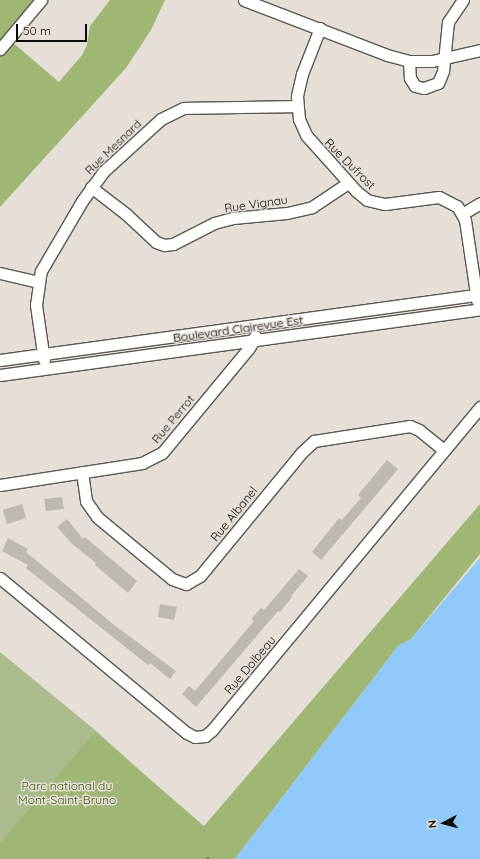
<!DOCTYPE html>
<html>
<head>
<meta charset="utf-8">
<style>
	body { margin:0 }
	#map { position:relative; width:480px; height:859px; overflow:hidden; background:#e5dfd8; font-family:Quicksand,sans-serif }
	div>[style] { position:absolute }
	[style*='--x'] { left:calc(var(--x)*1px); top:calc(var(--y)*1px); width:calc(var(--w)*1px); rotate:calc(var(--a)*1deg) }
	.green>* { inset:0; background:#acbb8d }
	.forest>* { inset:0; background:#a0b674 }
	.water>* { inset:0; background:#91c9fb }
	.building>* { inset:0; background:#beb8b2 }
	.path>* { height:1.5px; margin-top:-0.75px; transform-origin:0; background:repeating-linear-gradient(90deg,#77736f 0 2px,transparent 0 5px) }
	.roads { filter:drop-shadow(1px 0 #5c5751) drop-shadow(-1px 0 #5c5751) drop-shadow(0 1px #5c5751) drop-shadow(0 -1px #5c5751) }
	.minor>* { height:11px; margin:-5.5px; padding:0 5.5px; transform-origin:5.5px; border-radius:5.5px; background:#fff }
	span { translate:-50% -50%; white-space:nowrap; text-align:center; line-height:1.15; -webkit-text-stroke:3px #e5dfd8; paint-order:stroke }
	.street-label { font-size:12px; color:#0d0b09 }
	.park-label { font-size:12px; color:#475911 }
	.north { position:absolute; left:424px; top:803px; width:40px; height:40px; -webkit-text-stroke:3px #e5dfd8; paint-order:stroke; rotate:264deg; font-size:11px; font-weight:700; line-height:16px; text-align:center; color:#0d0b09 }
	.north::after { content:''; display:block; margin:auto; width:14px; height:18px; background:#0d0b09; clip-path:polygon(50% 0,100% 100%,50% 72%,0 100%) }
	.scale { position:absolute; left:16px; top:24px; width:71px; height:18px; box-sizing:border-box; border:2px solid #0d0b09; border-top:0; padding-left:5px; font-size:12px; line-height:14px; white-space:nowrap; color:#0d0b09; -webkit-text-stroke:3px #e5dfd8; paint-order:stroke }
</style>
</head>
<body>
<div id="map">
	<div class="green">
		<div style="clip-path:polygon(0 652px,95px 730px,214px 837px,0 859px)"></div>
	</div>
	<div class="forest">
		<div style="clip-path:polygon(0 0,36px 0,5px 36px,59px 82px,82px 55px,87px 45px,90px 26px,110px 0,165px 0,151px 30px,126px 68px,0 207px)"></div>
		<div style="clip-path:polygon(480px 504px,480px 554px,411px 639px,398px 646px,235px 859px,0 859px,0 843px,95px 732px,204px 826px)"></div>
	</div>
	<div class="water">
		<div style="clip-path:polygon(480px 558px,480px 859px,235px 859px,398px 646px,411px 639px)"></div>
	</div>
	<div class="building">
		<div style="clip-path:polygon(387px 460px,398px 469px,321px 560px,312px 552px,339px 518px,342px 520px,361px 498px,358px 495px)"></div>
		<div style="clip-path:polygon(62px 497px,64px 509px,46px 511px,44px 499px)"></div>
		<div style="clip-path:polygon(22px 504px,26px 518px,7px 524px,3px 510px)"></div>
		<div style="clip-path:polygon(67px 519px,83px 539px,85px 537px,137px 581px,128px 593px,95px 565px,96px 563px,72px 544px,57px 527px)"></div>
		<div style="clip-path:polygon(8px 538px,28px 549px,26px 552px,113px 624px,176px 671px,170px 679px,150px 663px,148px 665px,26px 568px,28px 565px,2px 551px)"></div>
		<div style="clip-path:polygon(299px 569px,308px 576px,291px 596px,292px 597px,280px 612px,278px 611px,196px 707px,182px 694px,189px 686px,195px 691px,254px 621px,251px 619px,261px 608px,264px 610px)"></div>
		<div style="clip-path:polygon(160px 604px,177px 607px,174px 620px,158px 617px)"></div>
	</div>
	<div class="path">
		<div style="--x:207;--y:859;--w:4;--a:-56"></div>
	</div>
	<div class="roads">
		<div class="minor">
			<div style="--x:244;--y:0;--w:153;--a:21"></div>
			<div style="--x:387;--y:55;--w:23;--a:15"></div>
			<div style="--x:409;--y:61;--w:23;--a:0"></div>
			<div style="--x:432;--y:61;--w:49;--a:-12.9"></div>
			<div style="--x:320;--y:28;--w:49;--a:111.4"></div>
			<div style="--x:302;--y:74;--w:23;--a:103"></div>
			<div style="--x:297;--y:96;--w:23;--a:85"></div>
			<div style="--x:299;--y:119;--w:17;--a:66"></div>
			<div style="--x:306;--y:135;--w:75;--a:48.2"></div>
			<div style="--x:356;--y:191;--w:14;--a:39"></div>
			<div style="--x:367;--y:200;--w:18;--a:13"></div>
			<div style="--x:385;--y:204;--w:54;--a:-7.4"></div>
			<div style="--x:439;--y:197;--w:20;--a:27"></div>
			<div style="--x:457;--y:206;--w:16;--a:60"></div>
			<div style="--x:465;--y:220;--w:81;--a:81.5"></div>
			<div style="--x:0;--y:49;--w:64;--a:-50.1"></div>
			<div style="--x:409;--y:61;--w:17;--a:87"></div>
			<div style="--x:410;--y:78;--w:9;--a:58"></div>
			<div style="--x:415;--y:86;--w:9;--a:13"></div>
			<div style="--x:424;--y:88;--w:15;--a:-20"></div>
			<div style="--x:438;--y:83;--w:13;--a:-67"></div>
			<div style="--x:443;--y:71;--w:49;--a:-84.2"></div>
			<div style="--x:448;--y:22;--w:27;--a:-56"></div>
			<div style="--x:91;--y:187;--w:44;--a:37.6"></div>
			<div style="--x:126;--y:214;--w:41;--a:43"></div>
			<div style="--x:156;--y:242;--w:9;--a:21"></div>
			<div style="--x:164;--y:245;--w:9;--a:-6"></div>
			<div style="--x:173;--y:244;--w:46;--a:-27.1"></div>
			<div style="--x:214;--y:223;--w:20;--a:-15"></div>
			<div style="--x:233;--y:218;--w:54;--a:-5.3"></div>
			<div style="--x:287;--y:213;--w:26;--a:-13"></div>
			<div style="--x:312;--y:207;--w:43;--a:-33.7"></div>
			<div style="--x:462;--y:214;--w:21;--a:-31"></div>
			<div style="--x:0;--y:273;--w:39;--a:13"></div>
			<div style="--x:0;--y:360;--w:485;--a:-7.8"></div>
			<div style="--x:44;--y:360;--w:56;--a:-98.3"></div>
			<div style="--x:36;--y:305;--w:34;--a:-82"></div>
			<div style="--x:41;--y:271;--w:81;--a:-59.6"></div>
			<div style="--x:82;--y:201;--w:37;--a:-54"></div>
			<div style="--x:104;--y:171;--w:77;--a:-42.4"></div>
			<div style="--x:161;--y:119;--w:25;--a:-26"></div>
			<div style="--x:184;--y:108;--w:113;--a:-1"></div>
			<div style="--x:0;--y:375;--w:485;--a:-7.8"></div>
			<div style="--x:82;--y:472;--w:29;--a:82"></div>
			<div style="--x:86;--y:501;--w:19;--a:55"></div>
			<div style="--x:97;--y:517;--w:97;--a:39.6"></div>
			<div style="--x:172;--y:579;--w:15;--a:20"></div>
			<div style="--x:186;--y:584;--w:16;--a:-30"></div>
			<div style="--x:200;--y:576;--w:159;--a:-50.6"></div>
			<div style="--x:301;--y:453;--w:18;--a:-43"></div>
			<div style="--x:314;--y:441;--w:97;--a:-8.9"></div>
			<div style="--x:410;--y:426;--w:10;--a:24"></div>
			<div style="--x:419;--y:430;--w:32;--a:39"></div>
			<div style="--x:0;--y:485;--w:144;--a:-8.8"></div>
			<div style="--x:142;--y:463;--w:22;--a:-27"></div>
			<div style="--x:162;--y:453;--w:135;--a:-50.4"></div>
			<div style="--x:248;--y:349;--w:12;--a:-55"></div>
			<div style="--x:255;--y:339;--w:3;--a:-90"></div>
			<div style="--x:0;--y:578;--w:243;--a:39.7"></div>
			<div style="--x:187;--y:733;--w:9;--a:27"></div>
			<div style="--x:195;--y:737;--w:10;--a:-6"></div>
			<div style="--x:205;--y:736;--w:9;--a:-41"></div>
			<div style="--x:212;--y:730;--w:420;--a:-50.3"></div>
		</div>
	</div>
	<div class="street-label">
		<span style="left:113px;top:147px;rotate:-44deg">Rue Mesnard</span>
		<span style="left:350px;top:164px;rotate:45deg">Rue Dufrost</span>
		<span style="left:256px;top:204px;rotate:-8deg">Rue Vignau</span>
		<span style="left:238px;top:329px;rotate:-8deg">Boulevard Clairevue Est</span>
		<span style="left:173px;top:419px;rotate:-50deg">Rue Perrot</span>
		<span style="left:234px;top:514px;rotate:-51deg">Rue Albanel</span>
		<span style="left:250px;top:665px;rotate:-50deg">Rue Dolbeau</span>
	</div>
	<div class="park-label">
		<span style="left:67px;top:793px">Parc national du<br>Mont-Saint-Bruno</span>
	</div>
	<div class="north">N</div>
	<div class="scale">50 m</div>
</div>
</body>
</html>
